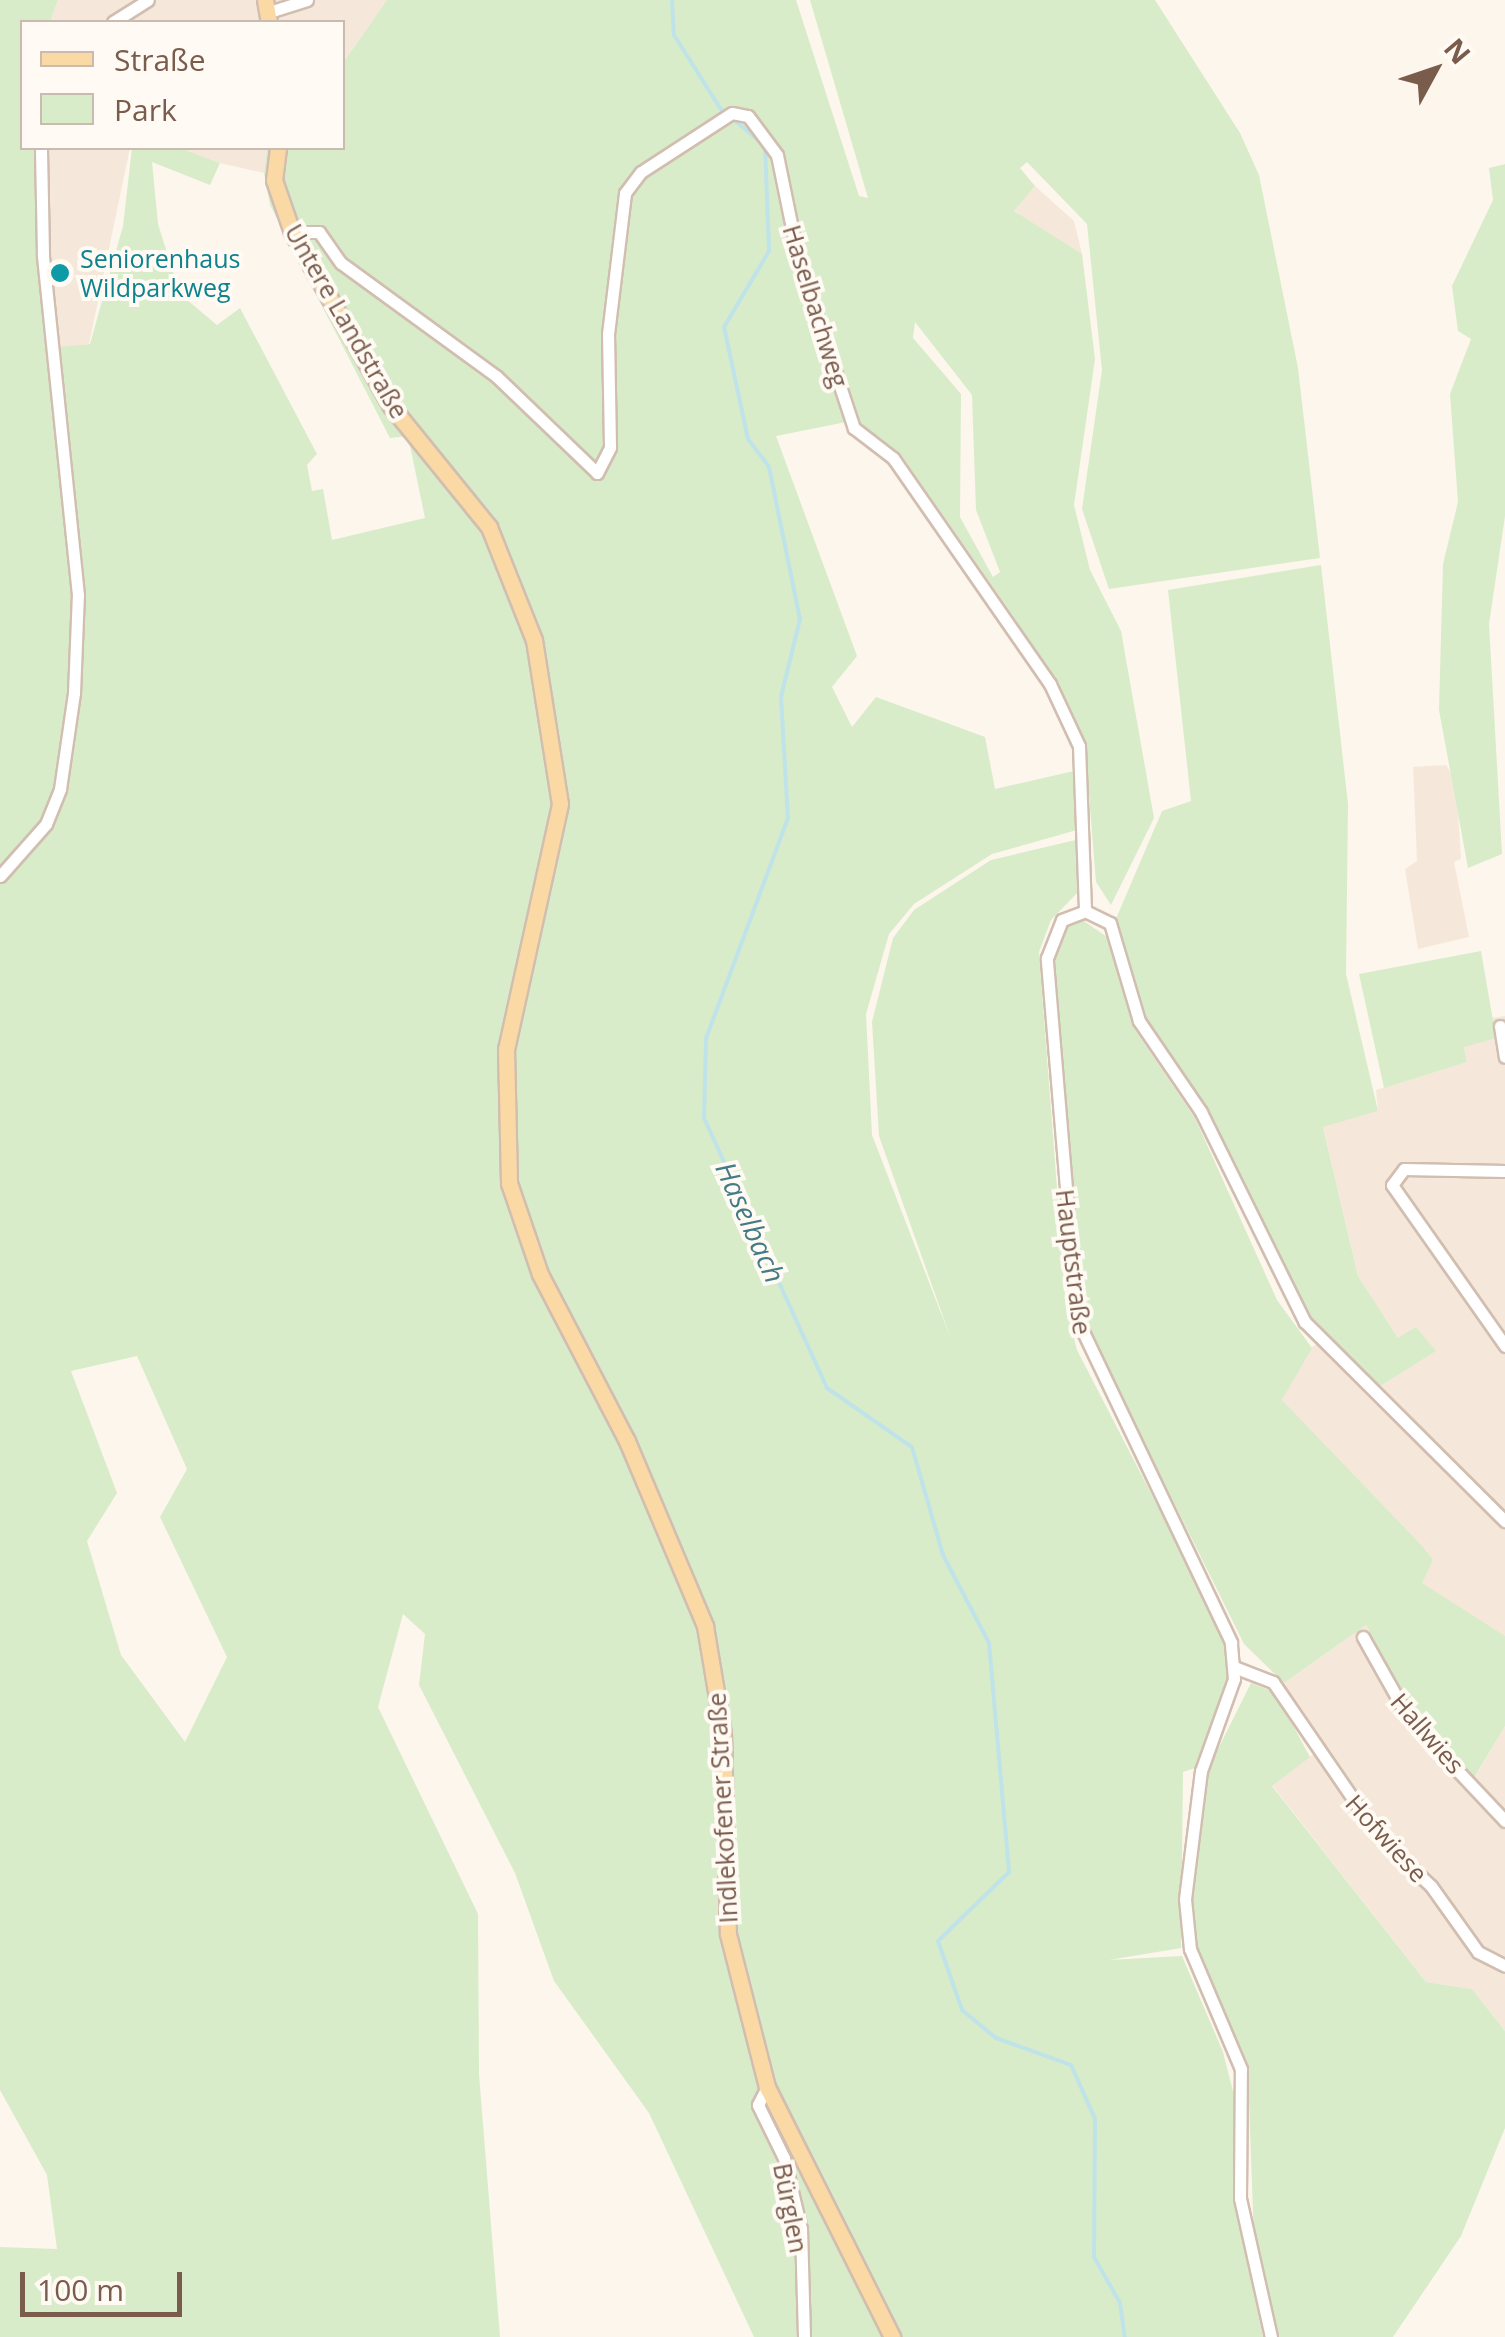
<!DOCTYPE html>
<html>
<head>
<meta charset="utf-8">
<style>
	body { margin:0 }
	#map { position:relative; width:1505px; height:2337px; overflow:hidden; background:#fdf6ec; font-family:"Open Sans",sans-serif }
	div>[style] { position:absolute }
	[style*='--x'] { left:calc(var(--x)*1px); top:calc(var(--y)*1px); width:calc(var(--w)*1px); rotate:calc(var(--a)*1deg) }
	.residential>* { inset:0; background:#f5e8da }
	.green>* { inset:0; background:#d8ecc9 }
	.stream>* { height:4px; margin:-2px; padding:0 2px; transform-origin:2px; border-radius:2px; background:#bfe3e8 }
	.roads { filter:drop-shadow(2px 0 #d1beb0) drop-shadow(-2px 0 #d1beb0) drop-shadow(0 2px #d1beb0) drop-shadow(0 -2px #d1beb0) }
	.minor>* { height:11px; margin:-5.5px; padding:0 5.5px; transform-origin:5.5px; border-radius:5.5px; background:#fff }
	.major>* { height:15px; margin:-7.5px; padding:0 7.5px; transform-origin:7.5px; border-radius:7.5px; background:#fbd9a5 }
	.dots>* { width:28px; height:28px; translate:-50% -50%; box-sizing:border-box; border:5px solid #fffaf3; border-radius:50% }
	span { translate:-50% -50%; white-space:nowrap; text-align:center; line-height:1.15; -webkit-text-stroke:8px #fffaf3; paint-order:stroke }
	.culture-label { font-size:25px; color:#0d838f }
	.left { translate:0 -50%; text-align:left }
	.street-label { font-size:25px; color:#7a5c4d }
	.water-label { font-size:28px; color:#437c86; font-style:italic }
	.legend { position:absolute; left:20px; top:20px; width:325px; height:130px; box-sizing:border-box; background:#fffaf3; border:2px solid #cabbb1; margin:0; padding:12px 18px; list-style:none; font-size:30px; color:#7a5c4d }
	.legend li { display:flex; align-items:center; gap:20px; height:50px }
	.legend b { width:50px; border:2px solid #cabbb1 }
	.north { position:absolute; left:1385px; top:20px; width:100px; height:100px; -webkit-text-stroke:8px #fffaf3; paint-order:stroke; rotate:50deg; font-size:28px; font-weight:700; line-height:40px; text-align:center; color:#7a5c4d }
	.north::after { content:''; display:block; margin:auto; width:35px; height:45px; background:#7a5c4d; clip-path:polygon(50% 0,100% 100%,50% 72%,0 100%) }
	.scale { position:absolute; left:20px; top:2272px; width:162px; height:45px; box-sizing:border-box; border:5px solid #7a5c4d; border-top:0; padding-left:12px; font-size:30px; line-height:35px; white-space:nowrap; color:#7a5c4d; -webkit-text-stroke:8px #fffaf3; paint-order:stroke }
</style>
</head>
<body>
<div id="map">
	<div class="residential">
		<div style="clip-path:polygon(58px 0,387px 0,343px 63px,342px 22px,50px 22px)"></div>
		<div style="clip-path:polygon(35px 148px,130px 148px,89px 344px,48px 349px)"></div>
		<div style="clip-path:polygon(180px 148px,267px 148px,264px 173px,220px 163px)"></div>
		<div style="clip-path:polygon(1035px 186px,1074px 221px,1082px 254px,1069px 255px,1014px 210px)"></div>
		<div style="clip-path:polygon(1446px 765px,1456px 781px,1461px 859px,1454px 862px,1469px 937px,1418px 949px,1405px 869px,1417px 861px,1413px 767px)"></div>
		<div style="clip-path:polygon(1505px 1016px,1505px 1636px,1501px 1639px,1422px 1583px,1282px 1400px,1301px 1356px,1324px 1338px,1398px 1338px,1358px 1276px,1323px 1126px,1378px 1111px,1376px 1090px,1467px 1062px,1464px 1047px,1490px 1018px)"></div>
		<div style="clip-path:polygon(1366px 1625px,1389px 1678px,1475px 1777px,1505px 1726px,1505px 2031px,1472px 1989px,1426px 1982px,1272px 1785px,1319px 1750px,1284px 1683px)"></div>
	</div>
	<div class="green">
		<div style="clip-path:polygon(evenodd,0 0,58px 0,50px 22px,22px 22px,20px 108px,22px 148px,35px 148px,48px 348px,90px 344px,123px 226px,132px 148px,180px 148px,220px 163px,210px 185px,152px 162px,158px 224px,180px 294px,217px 325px,240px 308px,317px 454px,307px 465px,312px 491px,323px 489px,332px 540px,425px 518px,408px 436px,390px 438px,270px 205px,264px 173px,267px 148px,342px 148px,343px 63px,387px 0,796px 0,859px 196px,868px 198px,810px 0,1155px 0,1240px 133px,1259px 175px,1298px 368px,1320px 558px,1109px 589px,1082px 509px,1102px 370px,1087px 224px,1027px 162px,1020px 168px,1035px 186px,1014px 211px,1082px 254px,1095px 359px,1074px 505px,1090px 570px,1121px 631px,1154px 818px,1111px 905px,1096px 882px,1085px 746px,1016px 620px,899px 452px,846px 422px,776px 436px,857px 656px,832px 687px,852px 727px,876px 697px,985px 737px,995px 789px,1074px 771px,1084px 828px,992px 854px,914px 904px,889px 934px,866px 1014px,872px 1135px,951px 1339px,879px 1136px,872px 1022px,893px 938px,914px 910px,991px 860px,1080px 839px,1083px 887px,1051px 920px,1039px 952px,1066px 1306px,1077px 1350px,1219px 1625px,1229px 1664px,1225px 1701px,1195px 1768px,1183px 1772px,1181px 1948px,1109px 1960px,1182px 1956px,1223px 2052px,1237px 2107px,1233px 2194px,1263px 2337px,754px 2337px,649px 2113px,554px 1981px,515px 1873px,419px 1685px,425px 1634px,403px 1614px,378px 1707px,478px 1914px,479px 2074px,500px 2337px,0 2337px,0 2247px,57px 2249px,47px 2175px,0 2090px,0 0,915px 322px,972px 395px,976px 510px,1000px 572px,993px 577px,960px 517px,961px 394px,913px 338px,915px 322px,0 0,137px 1356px,187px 1469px,160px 1517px,227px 1657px,185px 1742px,121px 1655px,87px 1541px,117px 1493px,71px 1371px,137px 1356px)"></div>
		<div style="clip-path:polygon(1505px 164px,1505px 516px,1489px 624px,1502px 854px,1468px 868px,1439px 710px,1443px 564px,1458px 502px,1450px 394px,1471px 339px,1458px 331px,1452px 286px,1493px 200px,1489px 168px)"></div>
		<div style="clip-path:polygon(1321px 565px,1348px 804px,1346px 974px,1378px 1111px,1323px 1127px,1358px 1276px,1398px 1338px,1416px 1327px,1436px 1351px,1372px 1391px,1298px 1305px,1141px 1014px,1115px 921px,1162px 811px,1191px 801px,1168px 590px)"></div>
		<div style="clip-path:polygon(1078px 917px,1110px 939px,1135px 1030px,1195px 1118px,1277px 1300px,1312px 1348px,1282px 1400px,1422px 1546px,1433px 1560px,1422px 1583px,1505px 1636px,1505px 1726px,1474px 1778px,1413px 1713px,1366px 1625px,1284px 1683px,1244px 1644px,1082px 1317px,1080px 1304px,1091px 1299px,1078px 1291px,1052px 965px,1052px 942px)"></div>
		<div style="clip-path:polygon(1481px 951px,1496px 1038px,1464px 1047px,1467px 1062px,1384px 1088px,1359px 974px)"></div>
		<div style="clip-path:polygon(1251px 1683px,1275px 1692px,1310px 1757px,1272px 1786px,1426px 1982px,1472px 1989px,1505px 2031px,1505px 2128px,1461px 2236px,1393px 2337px,1276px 2337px,1254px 2240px,1248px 2074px,1196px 1948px,1188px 1897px,1207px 1771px)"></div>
	</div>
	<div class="stream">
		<div style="--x:672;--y:0;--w:35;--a:87"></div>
		<div style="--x:674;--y:35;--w:86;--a:57.8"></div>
		<div style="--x:720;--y:108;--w:59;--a:40.2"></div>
		<div style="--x:765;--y:146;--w:105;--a:87.8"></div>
		<div style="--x:769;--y:251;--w:88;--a:120.6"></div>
		<div style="--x:724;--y:327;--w:115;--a:77.9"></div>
		<div style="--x:748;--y:439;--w:35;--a:53"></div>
		<div style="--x:769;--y:467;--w:155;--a:78.5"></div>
		<div style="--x:800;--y:619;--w:80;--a:103.7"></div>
		<div style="--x:781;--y:697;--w:121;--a:86.7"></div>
		<div style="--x:788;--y:818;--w:235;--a:110.4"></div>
		<div style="--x:706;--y:1038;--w:80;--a:91.4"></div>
		<div style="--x:704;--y:1118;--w:297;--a:65.5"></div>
		<div style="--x:827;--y:1388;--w:103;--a:34.8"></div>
		<div style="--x:912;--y:1447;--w:112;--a:74"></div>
		<div style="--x:943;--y:1555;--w:99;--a:62.4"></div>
		<div style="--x:989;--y:1643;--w:230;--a:85"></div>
		<div style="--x:1009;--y:1872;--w:99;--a:135.8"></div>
		<div style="--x:938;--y:1941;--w:73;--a:70.8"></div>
		<div style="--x:962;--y:2010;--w:44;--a:39.5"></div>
		<div style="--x:996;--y:2038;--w:80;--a:19.8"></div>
		<div style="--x:1071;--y:2065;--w:59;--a:66"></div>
		<div style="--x:1095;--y:2119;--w:138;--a:90.4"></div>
		<div style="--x:1094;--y:2257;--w:53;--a:60.5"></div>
		<div style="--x:1120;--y:2303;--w:34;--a:82"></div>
	</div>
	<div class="roads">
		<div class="minor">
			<div style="--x:266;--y:13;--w:43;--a:-17.6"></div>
			<div style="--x:113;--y:22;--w:41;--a:-32.2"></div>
			<div style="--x:292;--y:232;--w:27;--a:0"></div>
			<div style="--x:319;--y:232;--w:38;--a:55"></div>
			<div style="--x:341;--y:263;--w:192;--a:36.1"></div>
			<div style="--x:496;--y:376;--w:140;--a:43.8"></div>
			<div style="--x:597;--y:473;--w:29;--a:-63"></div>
			<div style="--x:610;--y:447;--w:113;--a:-91"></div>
			<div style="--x:608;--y:334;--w:142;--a:-83.1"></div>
			<div style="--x:625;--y:193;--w:26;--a:-53"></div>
			<div style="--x:641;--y:172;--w:108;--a:-33"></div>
			<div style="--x:732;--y:113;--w:16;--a:11"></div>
			<div style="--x:748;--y:116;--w:49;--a:53.4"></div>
			<div style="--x:777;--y:155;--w:109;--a:78.4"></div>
			<div style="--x:799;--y:262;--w:175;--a:71.7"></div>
			<div style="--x:854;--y:428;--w:49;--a:37.6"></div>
			<div style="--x:893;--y:458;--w:275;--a:55.2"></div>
			<div style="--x:1050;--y:684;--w:68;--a:64.9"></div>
			<div style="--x:1079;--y:746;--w:165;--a:87.9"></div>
			<div style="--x:0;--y:876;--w:69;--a:-48.5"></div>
			<div style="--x:46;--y:824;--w:38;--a:-68"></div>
			<div style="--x:60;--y:789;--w:97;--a:-81.7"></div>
			<div style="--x:74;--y:693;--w:98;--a:-87.7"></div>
			<div style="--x:78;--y:595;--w:343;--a:-95.9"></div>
			<div style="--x:43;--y:254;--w:106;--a:-91.1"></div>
			<div style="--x:1500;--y:1026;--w:31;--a:81"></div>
			<div style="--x:1505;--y:1171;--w:101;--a:-178.9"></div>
			<div style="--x:1404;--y:1169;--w:20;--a:127"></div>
			<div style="--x:1392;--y:1185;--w:197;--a:54.9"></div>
			<div style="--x:1363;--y:1637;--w:94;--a:60.7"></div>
			<div style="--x:1409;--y:1719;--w:140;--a:46.7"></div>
			<div style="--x:1234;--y:1667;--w:42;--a:21"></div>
			<div style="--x:1273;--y:1682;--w:188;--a:55.6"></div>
			<div style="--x:1379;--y:1837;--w:71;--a:43.3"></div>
			<div style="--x:1431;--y:1886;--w:81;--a:54.5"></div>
			<div style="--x:1478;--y:1952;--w:30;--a:27"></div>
			<div style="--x:767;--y:2087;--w:20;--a:117"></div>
			<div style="--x:758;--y:2105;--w:59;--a:63.9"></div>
			<div style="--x:784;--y:2158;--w:73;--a:76.5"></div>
			<div style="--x:801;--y:2229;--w:108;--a:88.4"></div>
			<div style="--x:1271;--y:2337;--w:142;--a:-102.6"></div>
			<div style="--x:1240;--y:2198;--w:129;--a:-89.6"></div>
			<div style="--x:1241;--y:2069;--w:130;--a:-113"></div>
			<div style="--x:1190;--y:1949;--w:50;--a:-95.7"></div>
			<div style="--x:1185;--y:1899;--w:129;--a:-82.9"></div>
			<div style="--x:1201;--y:1771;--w:98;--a:-70.3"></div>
			<div style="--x:1234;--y:1679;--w:37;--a:-95"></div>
			<div style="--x:1231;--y:1642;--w:358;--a:-115.5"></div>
			<div style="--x:1077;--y:1319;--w:362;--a:-94.8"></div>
			<div style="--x:1047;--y:958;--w:41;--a:-68.5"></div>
			<div style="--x:1062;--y:920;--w:25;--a:-21"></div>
			<div style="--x:1085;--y:911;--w:28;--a:26"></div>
			<div style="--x:1110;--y:923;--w:102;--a:73.5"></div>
			<div style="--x:1139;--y:1021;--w:110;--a:55.7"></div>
			<div style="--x:1201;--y:1112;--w:234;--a:63.7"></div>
			<div style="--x:1305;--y:1322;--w:282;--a:44.9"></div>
		</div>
		<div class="major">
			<div style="--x:265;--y:0;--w:22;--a:80"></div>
			<div style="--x:278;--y:148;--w:32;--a:97"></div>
			<div style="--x:274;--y:180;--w:55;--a:70.9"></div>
			<div style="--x:292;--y:232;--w:200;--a:60.4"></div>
			<div style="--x:391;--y:406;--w:156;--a:51"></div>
			<div style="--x:489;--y:527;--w:122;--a:68.3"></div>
			<div style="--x:534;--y:640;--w:166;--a:81"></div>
			<div style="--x:560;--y:804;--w:251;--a:102.4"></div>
			<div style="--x:506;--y:1049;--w:134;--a:88.7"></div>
			<div style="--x:509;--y:1183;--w:96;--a:71.2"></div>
			<div style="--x:540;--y:1274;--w:188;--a:62.5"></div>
			<div style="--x:627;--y:1441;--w:201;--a:67.1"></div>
			<div style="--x:705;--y:1626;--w:109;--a:80.5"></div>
			<div style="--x:723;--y:1733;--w:201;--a:88.6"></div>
			<div style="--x:728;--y:1934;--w:158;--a:75.7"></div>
			<div style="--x:767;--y:2087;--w:280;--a:63.4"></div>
		</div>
	</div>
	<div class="dots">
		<div style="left:60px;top:273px;background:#0f9aa8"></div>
	</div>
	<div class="culture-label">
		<span class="left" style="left:80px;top:273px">Seniorenhaus<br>Wildparkweg</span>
	</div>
	<div class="street-label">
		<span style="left:816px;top:306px;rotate:73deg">Haselbachweg</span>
		<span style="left:347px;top:321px;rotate:60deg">Untere Landstraße</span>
		<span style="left:1074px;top:1262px;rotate:83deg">Hauptstraße</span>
		<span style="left:1428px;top:1733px;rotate:49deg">Hallwies</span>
		<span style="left:722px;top:1808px;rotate:-93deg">Indlekofener Straße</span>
		<span style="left:1387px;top:1838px;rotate:48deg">Hofwiese</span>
		<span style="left:791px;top:2208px;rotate:79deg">Bürglen</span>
	</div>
	<div class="water-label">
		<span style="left:751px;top:1222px;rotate:66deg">Haselbach</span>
	</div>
	<ul class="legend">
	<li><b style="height:12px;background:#fbd9a5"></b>Straße</li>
	<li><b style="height:28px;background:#d8ecc9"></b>Park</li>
	</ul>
	<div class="north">N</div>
	<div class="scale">100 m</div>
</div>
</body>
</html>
